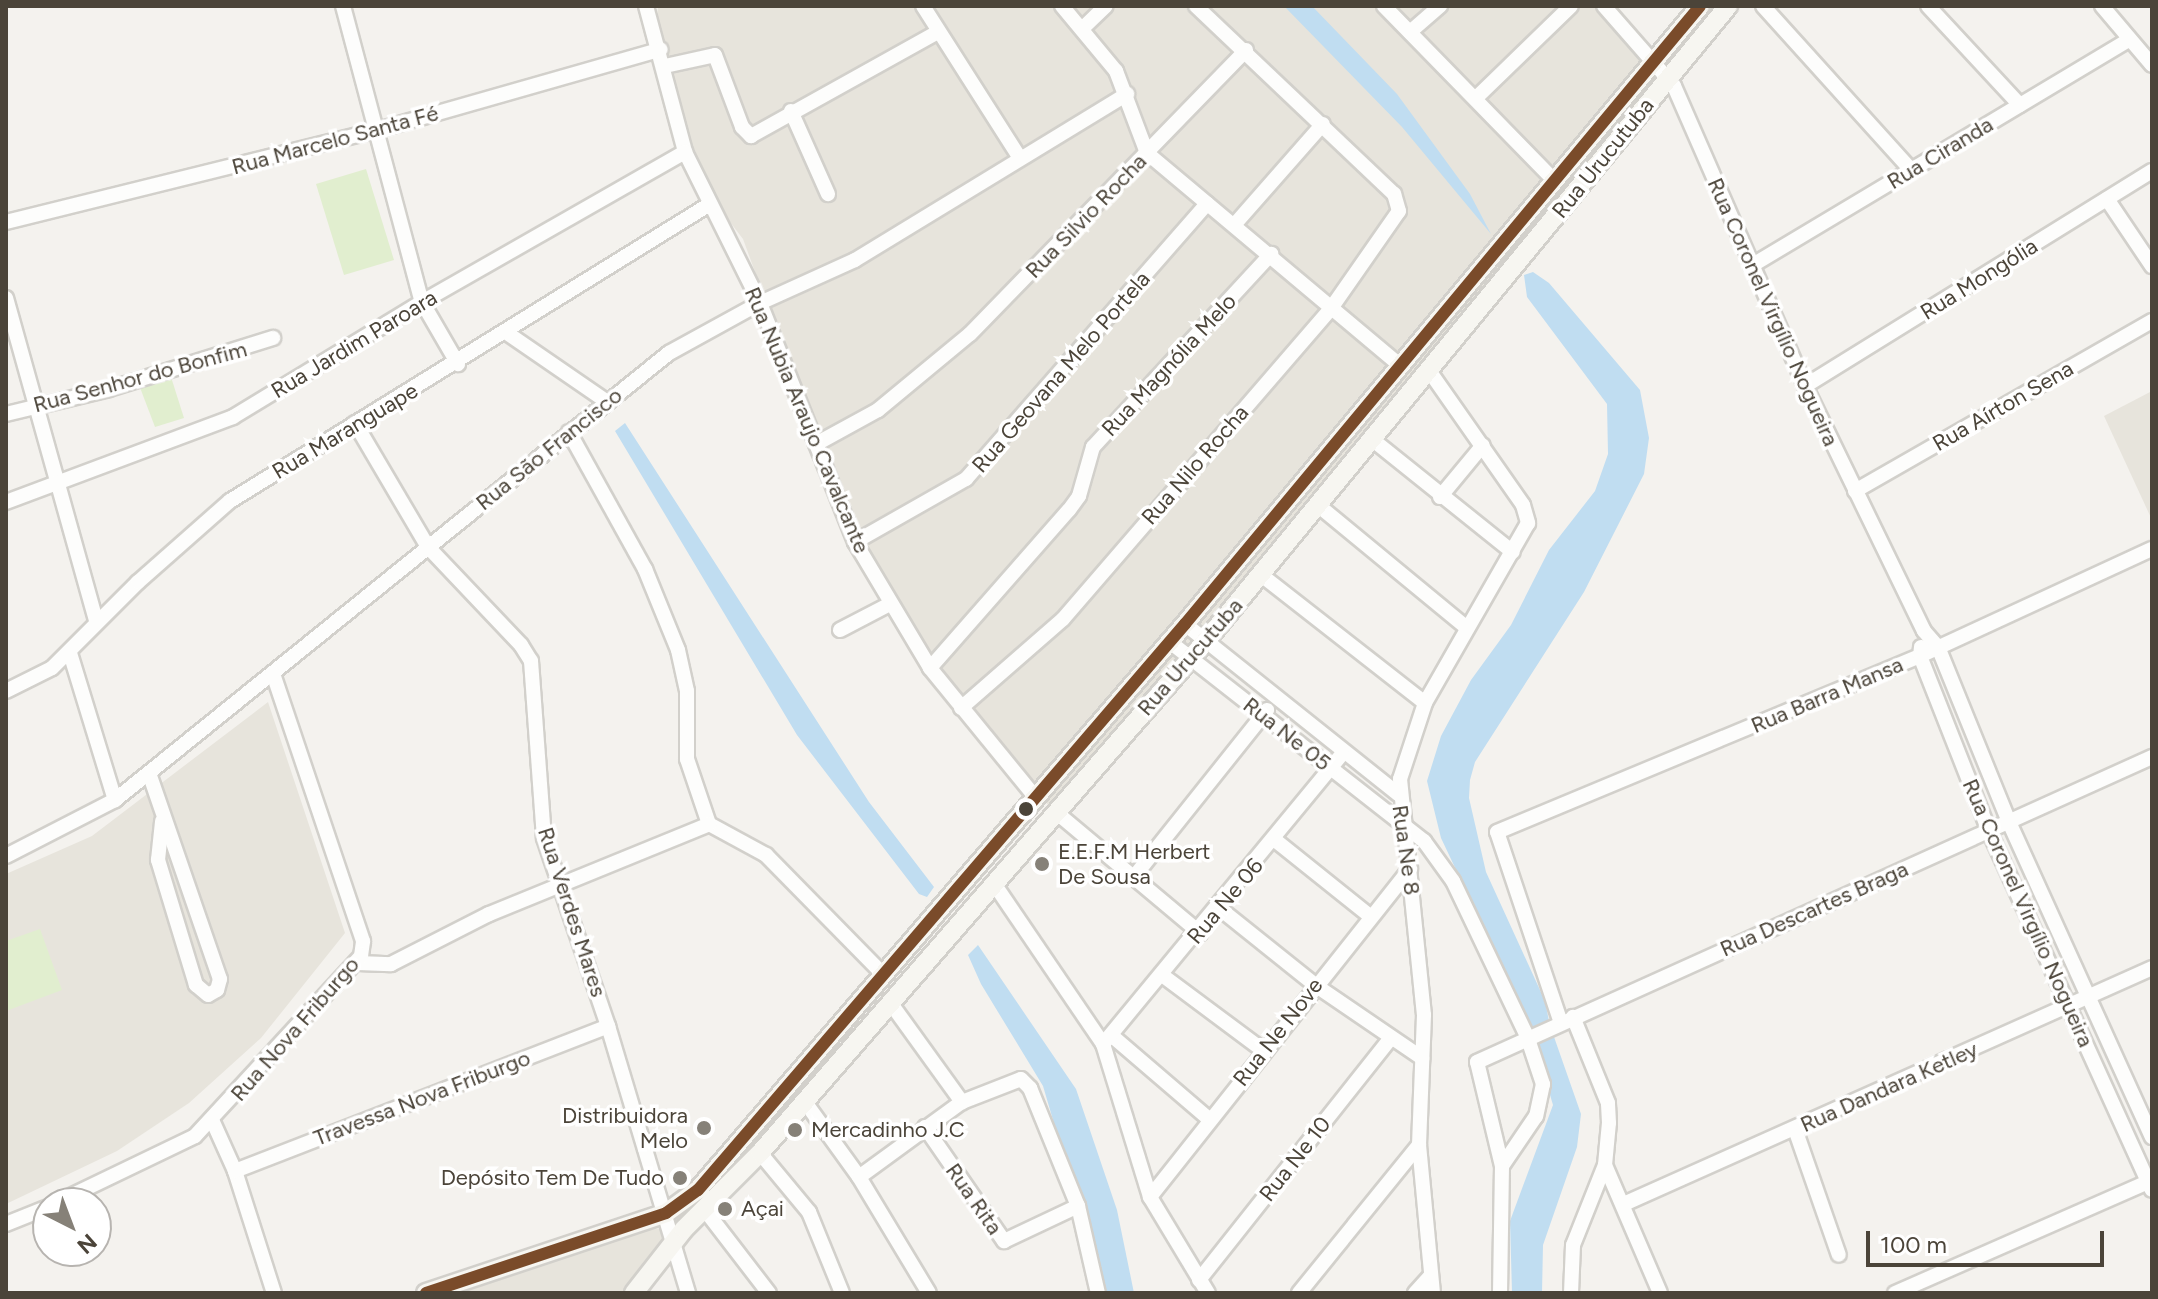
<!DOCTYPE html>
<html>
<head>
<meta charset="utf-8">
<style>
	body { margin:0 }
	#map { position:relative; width:2158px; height:1299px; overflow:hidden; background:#f4f2ee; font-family:Figtree,sans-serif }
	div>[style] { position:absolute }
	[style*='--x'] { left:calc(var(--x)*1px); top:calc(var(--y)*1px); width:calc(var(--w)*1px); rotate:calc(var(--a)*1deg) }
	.residential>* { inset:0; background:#e7e4dc }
	.green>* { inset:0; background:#e1eecf }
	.water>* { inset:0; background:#c0ddf1 }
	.roads { filter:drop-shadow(2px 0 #d2d0cb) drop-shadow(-2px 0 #d2d0cb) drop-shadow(0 2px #d2d0cb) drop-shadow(0 -2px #d2d0cb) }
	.street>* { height:14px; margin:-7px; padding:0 7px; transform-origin:7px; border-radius:7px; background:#fdfdfc }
	.secondary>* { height:18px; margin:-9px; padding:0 9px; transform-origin:9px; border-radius:9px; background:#f7f6f1 }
	.bus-1>* { height:12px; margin:-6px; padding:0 6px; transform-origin:6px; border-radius:6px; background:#7a4b2a }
	.dots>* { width:22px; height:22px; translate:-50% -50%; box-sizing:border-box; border:4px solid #fff; border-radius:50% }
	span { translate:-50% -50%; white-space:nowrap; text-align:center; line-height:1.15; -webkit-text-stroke:7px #fff; paint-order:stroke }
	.street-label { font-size:22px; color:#4b4439 }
	.poi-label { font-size:22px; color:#4b4439 }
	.left { translate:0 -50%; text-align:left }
	.right { translate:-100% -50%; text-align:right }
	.frame { position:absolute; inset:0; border:8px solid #4b4439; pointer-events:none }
	.north { position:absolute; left:32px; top:1187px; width:80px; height:80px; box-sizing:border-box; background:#fff; border:2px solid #b7b4b0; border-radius:50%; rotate:138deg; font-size:22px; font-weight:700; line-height:32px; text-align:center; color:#4b4439 }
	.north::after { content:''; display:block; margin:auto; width:28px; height:36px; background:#868178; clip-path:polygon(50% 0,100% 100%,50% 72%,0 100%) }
	.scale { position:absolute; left:1866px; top:1231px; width:238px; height:36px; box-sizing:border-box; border:4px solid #4b4439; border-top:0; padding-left:10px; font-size:24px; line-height:28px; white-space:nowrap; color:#4b4439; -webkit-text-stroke:6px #fff; paint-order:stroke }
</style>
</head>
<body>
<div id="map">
	<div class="residential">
		<div style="clip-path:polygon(658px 6px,1607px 6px,1670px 81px,1054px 812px,899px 628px,840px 504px,743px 239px,682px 159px,654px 62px)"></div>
		<div style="clip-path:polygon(2152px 391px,2152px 520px,2104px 416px)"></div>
		<div style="clip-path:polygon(268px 702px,345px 933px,261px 1038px,189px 1103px,117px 1151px,6px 1204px,6px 874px,92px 836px)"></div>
		<div style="clip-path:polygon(623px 1228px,684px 1229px,634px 1293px,421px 1293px)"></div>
	</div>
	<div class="green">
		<div style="clip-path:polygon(366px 169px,394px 260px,344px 275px,316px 184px)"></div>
		<div style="clip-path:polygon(171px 377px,184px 418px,155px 427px,139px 385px)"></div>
		<div style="clip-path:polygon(40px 929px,62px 990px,6px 1011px,6px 941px)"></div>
	</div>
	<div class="water">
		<div style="clip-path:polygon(1284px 6px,1312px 6px,1397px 94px,1470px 194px,1491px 234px,1402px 127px)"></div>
		<div style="clip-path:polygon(1533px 272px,1549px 283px,1640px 390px,1649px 438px,1644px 474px,1584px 592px,1475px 762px,1470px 780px,1469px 798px,1486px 872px,1545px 1001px,1549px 1021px,1531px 1028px,1441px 838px,1427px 781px,1441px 736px,1471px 680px,1511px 625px,1549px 550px,1595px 491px,1608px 454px,1607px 404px,1527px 297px,1524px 275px)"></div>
		<div style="clip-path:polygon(625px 423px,869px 802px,934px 887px,927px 897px,919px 894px,797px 735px,615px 431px)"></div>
		<div style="clip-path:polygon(978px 945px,1076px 1089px,1117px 1210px,1134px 1293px,1104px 1293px,1043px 1086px,981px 984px,968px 955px)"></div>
		<div style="clip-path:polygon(1553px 1034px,1581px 1114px,1577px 1147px,1543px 1245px,1542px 1293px,1512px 1293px,1510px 1221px,1553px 1105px,1534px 1041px)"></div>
	</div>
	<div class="roads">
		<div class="street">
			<div style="--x:343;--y:6;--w:306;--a:75.1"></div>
			<div style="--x:422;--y:302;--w:72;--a:59.9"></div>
			<div style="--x:646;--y:6;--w:151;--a:75"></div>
			<div style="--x:685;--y:152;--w:169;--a:63.6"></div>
			<div style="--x:760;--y:303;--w:257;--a:68.3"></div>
			<div style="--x:855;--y:542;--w:147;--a:59.2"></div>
			<div style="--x:930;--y:668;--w:168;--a:50.8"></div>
			<div style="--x:923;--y:6;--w:180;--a:57.5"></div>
			<div style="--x:1062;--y:6;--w:85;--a:50.3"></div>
			<div style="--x:1116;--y:71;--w:88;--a:69.3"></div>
			<div style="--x:1147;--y:153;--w:331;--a:40"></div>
			<div style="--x:1384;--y:6;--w:243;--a:45.7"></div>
			<div style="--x:1604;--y:6;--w:106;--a:48.8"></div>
			<div style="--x:1674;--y:86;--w:327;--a:66.4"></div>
			<div style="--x:1805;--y:386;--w:272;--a:64.1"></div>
			<div style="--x:1924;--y:631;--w:21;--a:49"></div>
			<div style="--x:1938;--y:647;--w:189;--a:67.9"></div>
			<div style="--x:2009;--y:822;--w:346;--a:65.6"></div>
			<div style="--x:1763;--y:6;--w:222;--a:47.9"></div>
			<div style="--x:1928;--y:6;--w:135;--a:47.1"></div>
			<div style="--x:2102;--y:6;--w:77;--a:49.7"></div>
			<div style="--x:1084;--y:27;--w:30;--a:-44"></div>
			<div style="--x:1410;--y:32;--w:40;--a:-41"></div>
			<div style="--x:665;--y:66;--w:51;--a:-12.4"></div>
			<div style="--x:715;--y:55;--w:77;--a:69.4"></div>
			<div style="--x:742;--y:127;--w:13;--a:45"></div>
			<div style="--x:751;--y:136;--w:212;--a:-29.1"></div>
			<div style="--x:1476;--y:98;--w:132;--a:-44.1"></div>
			<div style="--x:791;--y:111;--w:91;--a:66"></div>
			<div style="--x:2107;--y:199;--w:81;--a:56.1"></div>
			<div style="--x:6;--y:222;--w:379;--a:-13.9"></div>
			<div style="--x:374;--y:131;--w:298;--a:-15.9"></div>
			<div style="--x:1235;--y:224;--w:133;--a:-48.7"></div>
			<div style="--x:1751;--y:266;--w:440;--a:-30.9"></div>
			<div style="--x:6;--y:298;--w:337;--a:74.4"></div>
			<div style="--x:507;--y:333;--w:120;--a:34.5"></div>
			<div style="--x:1430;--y:372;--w:162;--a:55"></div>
			<div style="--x:1523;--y:505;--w:19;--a:74"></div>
			<div style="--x:1528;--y:523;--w:207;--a:119.8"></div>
			<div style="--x:1425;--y:703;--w:80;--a:108.2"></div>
			<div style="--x:1400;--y:779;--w:237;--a:84.2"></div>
			<div style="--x:1424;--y:1015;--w:130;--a:92.2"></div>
			<div style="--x:1419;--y:1145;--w:149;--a:84.6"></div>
			<div style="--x:1805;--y:386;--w:408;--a:-31.8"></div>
			<div style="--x:6;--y:414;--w:106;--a:-13.6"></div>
			<div style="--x:109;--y:389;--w:172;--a:-17.3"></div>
			<div style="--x:355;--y:423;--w:144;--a:59.5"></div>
			<div style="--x:428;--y:547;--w:135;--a:46.5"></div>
			<div style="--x:521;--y:645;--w:19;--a:58"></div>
			<div style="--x:531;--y:661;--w:177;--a:85.8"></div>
			<div style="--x:544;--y:838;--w:199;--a:71.2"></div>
			<div style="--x:608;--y:1026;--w:279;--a:73.3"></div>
			<div style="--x:569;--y:432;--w:157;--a:61"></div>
			<div style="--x:645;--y:569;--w:87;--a:67.8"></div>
			<div style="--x:678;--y:650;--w:42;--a:77.6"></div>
			<div style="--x:687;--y:691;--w:68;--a:90"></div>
			<div style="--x:687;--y:759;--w:69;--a:71.3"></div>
			<div style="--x:709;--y:824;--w:65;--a:28.5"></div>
			<div style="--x:766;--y:855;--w:168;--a:45.5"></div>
			<div style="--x:1373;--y:440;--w:179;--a:38.7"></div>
			<div style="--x:816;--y:444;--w:71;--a:-28.7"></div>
			<div style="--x:878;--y:410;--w:119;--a:-39.6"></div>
			<div style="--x:970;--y:334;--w:396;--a:-45.8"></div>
			<div style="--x:1855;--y:491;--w:342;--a:-29.8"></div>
			<div style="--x:1440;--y:497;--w:67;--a:-50.4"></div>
			<div style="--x:6;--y:502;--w:242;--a:-20.5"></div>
			<div style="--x:233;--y:417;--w:221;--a:-31.3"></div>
			<div style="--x:422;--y:302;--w:303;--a:-29.7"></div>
			<div style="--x:1319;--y:506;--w:192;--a:39.5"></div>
			<div style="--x:855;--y:542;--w:128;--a:-29.6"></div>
			<div style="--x:966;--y:479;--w:366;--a:-48.8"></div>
			<div style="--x:1260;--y:574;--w:209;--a:38"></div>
			<div style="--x:1185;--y:624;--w:273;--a:38.6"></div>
			<div style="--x:840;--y:630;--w:56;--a:-27.5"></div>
			<div style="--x:1170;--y:642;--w:323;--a:38.1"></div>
			<div style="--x:1424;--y:841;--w:49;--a:54.1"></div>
			<div style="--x:1453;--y:881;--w:172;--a:64.5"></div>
			<div style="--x:1527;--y:1036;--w:51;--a:71.6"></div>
			<div style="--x:1543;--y:1084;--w:33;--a:102"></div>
			<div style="--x:1536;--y:1116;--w:60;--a:124.2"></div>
			<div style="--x:1502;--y:1166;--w:127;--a:90.9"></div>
			<div style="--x:1921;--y:647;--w:9;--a:96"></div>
			<div style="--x:1920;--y:656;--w:188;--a:68.5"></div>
			<div style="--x:1989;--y:831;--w:394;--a:65.6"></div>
			<div style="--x:70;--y:653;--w:154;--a:73"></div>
			<div style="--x:930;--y:668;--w:210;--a:-48.7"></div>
			<div style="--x:1069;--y:510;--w:17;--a:-54"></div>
			<div style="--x:1079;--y:496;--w:51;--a:-74.1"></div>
			<div style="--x:1093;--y:447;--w:263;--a:-47.3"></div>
			<div style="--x:6;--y:691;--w:51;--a:-26.6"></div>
			<div style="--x:52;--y:668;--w:122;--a:-45"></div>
			<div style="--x:138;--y:582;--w:123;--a:-41.4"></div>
			<div style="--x:230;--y:501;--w:564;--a:-31.75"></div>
			<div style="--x:961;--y:708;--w:135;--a:-41.1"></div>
			<div style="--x:1063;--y:619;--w:412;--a:-49.2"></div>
			<div style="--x:1332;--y:307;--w:117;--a:-55.1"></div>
			<div style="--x:1399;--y:211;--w:18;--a:-106"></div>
			<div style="--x:1394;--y:194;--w:273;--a:-136.5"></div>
			<div style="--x:149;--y:773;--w:218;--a:71"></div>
			<div style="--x:220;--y:979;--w:11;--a:105"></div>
			<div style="--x:217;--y:990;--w:10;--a:151"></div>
			<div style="--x:208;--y:995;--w:16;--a:-140"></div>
			<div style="--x:196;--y:985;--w:131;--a:-106.9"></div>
			<div style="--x:158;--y:860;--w:39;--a:-84"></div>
			<div style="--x:1057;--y:813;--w:187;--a:40"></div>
			<div style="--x:1275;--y:840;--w:123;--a:38.7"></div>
			<div style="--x:6;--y:856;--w:123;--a:-27.2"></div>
			<div style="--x:115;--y:800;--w:712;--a:-38.9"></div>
			<div style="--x:669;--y:353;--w:104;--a:-28.8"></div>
			<div style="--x:760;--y:303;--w:104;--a:-24.4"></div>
			<div style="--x:855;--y:260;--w:319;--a:-31.4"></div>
			<div style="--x:1133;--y:878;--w:215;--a:-51.4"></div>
			<div style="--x:995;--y:885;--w:192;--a:55.8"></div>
			<div style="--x:1103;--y:1044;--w:160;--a:72.9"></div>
			<div style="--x:1150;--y:1197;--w:112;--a:58.9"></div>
			<div style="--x:1219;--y:908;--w:123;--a:38.7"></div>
			<div style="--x:1315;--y:985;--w:130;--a:34.3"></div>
			<div style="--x:358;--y:963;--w:33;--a:2"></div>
			<div style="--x:391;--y:964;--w:110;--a:-27"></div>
			<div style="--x:489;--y:914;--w:238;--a:-22.2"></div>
			<div style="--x:1162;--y:975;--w:127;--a:36.7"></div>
			<div style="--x:892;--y:1005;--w:120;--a:54.2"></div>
			<div style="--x:1561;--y:1023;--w:201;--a:-108.5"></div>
			<div style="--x:1497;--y:832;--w:458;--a:-22.6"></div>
			<div style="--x:1920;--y:656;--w:255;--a:-24.8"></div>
			<div style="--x:1111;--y:1035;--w:129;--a:40.6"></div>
			<div style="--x:1103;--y:1044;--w:376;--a:-50.5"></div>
			<div style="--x:805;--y:1102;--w:92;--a:54.2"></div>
			<div style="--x:859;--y:1177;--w:135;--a:58.9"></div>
			<div style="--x:213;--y:1122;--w:54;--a:65.8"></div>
			<div style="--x:235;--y:1171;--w:128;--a:72.3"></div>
			<div style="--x:925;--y:1127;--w:139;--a:55.3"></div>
			<div style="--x:1004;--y:1241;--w:82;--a:-25.3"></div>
			<div style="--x:1795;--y:1129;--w:133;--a:70.8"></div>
			<div style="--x:760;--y:1153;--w:77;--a:50.3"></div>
			<div style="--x:809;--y:1212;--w:87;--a:67.8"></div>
			<div style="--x:1605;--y:1165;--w:139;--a:66.7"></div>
			<div style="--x:1502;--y:1166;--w:107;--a:-103.5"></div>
			<div style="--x:1477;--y:1062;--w:741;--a:-24.32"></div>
			<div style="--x:235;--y:1171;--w:400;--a:-21.2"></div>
			<div style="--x:859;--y:1177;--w:127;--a:-36.1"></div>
			<div style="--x:962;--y:1102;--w:63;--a:-21.3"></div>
			<div style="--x:1021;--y:1079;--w:13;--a:45"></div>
			<div style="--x:1030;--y:1088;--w:127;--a:67.9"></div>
			<div style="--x:1078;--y:1206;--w:89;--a:77.1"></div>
			<div style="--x:1150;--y:1197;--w:419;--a:-51.6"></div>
			<div style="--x:56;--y:1203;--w:154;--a:-25.7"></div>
			<div style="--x:195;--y:1136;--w:245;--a:-47.3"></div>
			<div style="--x:361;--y:956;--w:15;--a:-82"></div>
			<div style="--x:363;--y:941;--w:283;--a:-108.6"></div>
			<div style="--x:1626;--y:1203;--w:576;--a:-24.07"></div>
			<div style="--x:705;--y:1210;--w:105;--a:52.4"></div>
			<div style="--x:6;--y:1224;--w:45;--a:-22"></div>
			<div style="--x:1199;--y:1280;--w:309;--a:-51.6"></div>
			<div style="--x:1299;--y:1293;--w:191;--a:-51"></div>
			<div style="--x:1415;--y:1293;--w:24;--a:-48"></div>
			<div style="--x:1571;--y:1293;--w:48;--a:-87.6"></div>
			<div style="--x:1573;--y:1245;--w:86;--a:-68.2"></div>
			<div style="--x:1605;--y:1165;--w:42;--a:-84.6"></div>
			<div style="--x:1609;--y:1123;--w:20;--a:-93"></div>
			<div style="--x:1608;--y:1103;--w:93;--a:-112.1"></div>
			<div style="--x:1895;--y:1293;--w:281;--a:-23.7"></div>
		</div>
		<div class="secondary">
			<div style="--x:426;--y:1293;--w:253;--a:-18.4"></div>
			<div style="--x:666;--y:1213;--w:39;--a:-36"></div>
			<div style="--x:698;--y:1190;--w:747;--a:-49.29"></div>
			<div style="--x:1185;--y:624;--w:804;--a:-50.19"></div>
			<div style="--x:634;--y:1293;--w:81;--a:-52"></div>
			<div style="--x:684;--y:1229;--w:107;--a:-45"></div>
			<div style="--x:760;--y:1153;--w:676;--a:-48.96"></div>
			<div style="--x:1204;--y:643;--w:825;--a:-50.56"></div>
		</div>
	</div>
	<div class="bus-1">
		<div style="--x:426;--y:1293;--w:253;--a:-18.4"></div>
		<div style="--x:666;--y:1213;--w:39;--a:-36"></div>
		<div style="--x:698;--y:1190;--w:747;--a:-49.29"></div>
		<div style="--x:1185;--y:624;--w:804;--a:-50.19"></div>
	</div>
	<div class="dots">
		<div style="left:1026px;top:809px;background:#4b4439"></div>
		<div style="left:1042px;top:864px;background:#868178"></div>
		<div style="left:704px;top:1128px;background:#868178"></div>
		<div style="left:795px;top:1130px;background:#868178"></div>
		<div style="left:680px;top:1178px;background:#868178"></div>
		<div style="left:725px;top:1209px;background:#868178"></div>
	</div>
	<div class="street-label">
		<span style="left:335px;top:140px;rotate:-15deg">Rua Marcelo Santa Fé</span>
		<span style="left:1940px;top:153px;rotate:-31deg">Rua Ciranda</span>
		<span style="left:1603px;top:158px;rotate:-51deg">Rua Urucutuba</span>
		<span style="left:1086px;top:216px;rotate:-46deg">Rua Silvio Rocha</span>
		<span style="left:1979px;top:279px;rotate:-32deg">Rua Mongólia</span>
		<span style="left:1773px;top:312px;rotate:66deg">Rua Coronel Virgílio Nogueira</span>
		<span style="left:354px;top:344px;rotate:-31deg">Rua Jardim Paroara</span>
		<span style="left:1169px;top:365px;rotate:-47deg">Rua Magnólia Melo</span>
		<span style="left:1061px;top:372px;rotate:-49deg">Rua Geovana Melo Portela</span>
		<span style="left:140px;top:377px;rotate:-15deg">Rua Senhor do Bonfim</span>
		<span style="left:2003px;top:406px;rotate:-30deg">Rua Aírton Sena</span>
		<span style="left:807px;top:420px;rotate:67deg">Rua Nubia Araujo Cavalcante</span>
		<span style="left:345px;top:431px;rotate:-31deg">Rua Maranguape</span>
		<span style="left:549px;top:449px;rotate:-39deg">Rua São Francisco</span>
		<span style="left:1195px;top:465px;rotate:-49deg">Rua Nilo Rocha</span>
		<span style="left:1190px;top:657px;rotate:-49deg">Rua Urucutuba</span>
		<span style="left:1827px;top:695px;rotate:-23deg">Rua Barra Mansa</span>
		<span style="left:1287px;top:734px;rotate:38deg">Rua Ne 05</span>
		<span style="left:1406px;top:850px;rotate:82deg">Rua Ne 8</span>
		<span style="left:1225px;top:901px;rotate:-50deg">Rua Ne 06</span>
		<span style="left:1814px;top:909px;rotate:-24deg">Rua Descartes Braga</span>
		<span style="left:572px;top:912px;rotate:72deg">Rua Verdes Mares</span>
		<span style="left:2028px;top:913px;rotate:66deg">Rua Coronel Virgílio Nogueira</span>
		<span style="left:295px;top:1029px;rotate:-49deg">Rua Nova Friburgo</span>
		<span style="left:1278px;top:1032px;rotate:-52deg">Rua Ne Nove</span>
		<span style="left:1889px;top:1087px;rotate:-24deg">Rua Dandara Ketley</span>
		<span style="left:422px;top:1098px;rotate:-21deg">Travessa Nova Friburgo</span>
		<span style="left:1295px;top:1159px;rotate:-52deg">Rua Ne 10</span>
		<span style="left:974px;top:1199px;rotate:55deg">Rua Rita</span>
	</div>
	<div class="poi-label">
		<span class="left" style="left:1058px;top:864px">E.E.F.M Herbert<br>De Sousa</span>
		<span class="right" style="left:688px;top:1128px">Distribuidora<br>Melo</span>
		<span class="left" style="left:811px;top:1130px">Mercadinho J.C</span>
		<span class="right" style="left:664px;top:1178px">Depósito Tem De Tudo</span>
		<span class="left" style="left:741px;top:1209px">Açai</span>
	</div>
	<div class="frame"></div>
	<div class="north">N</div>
	<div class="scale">100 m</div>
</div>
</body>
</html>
